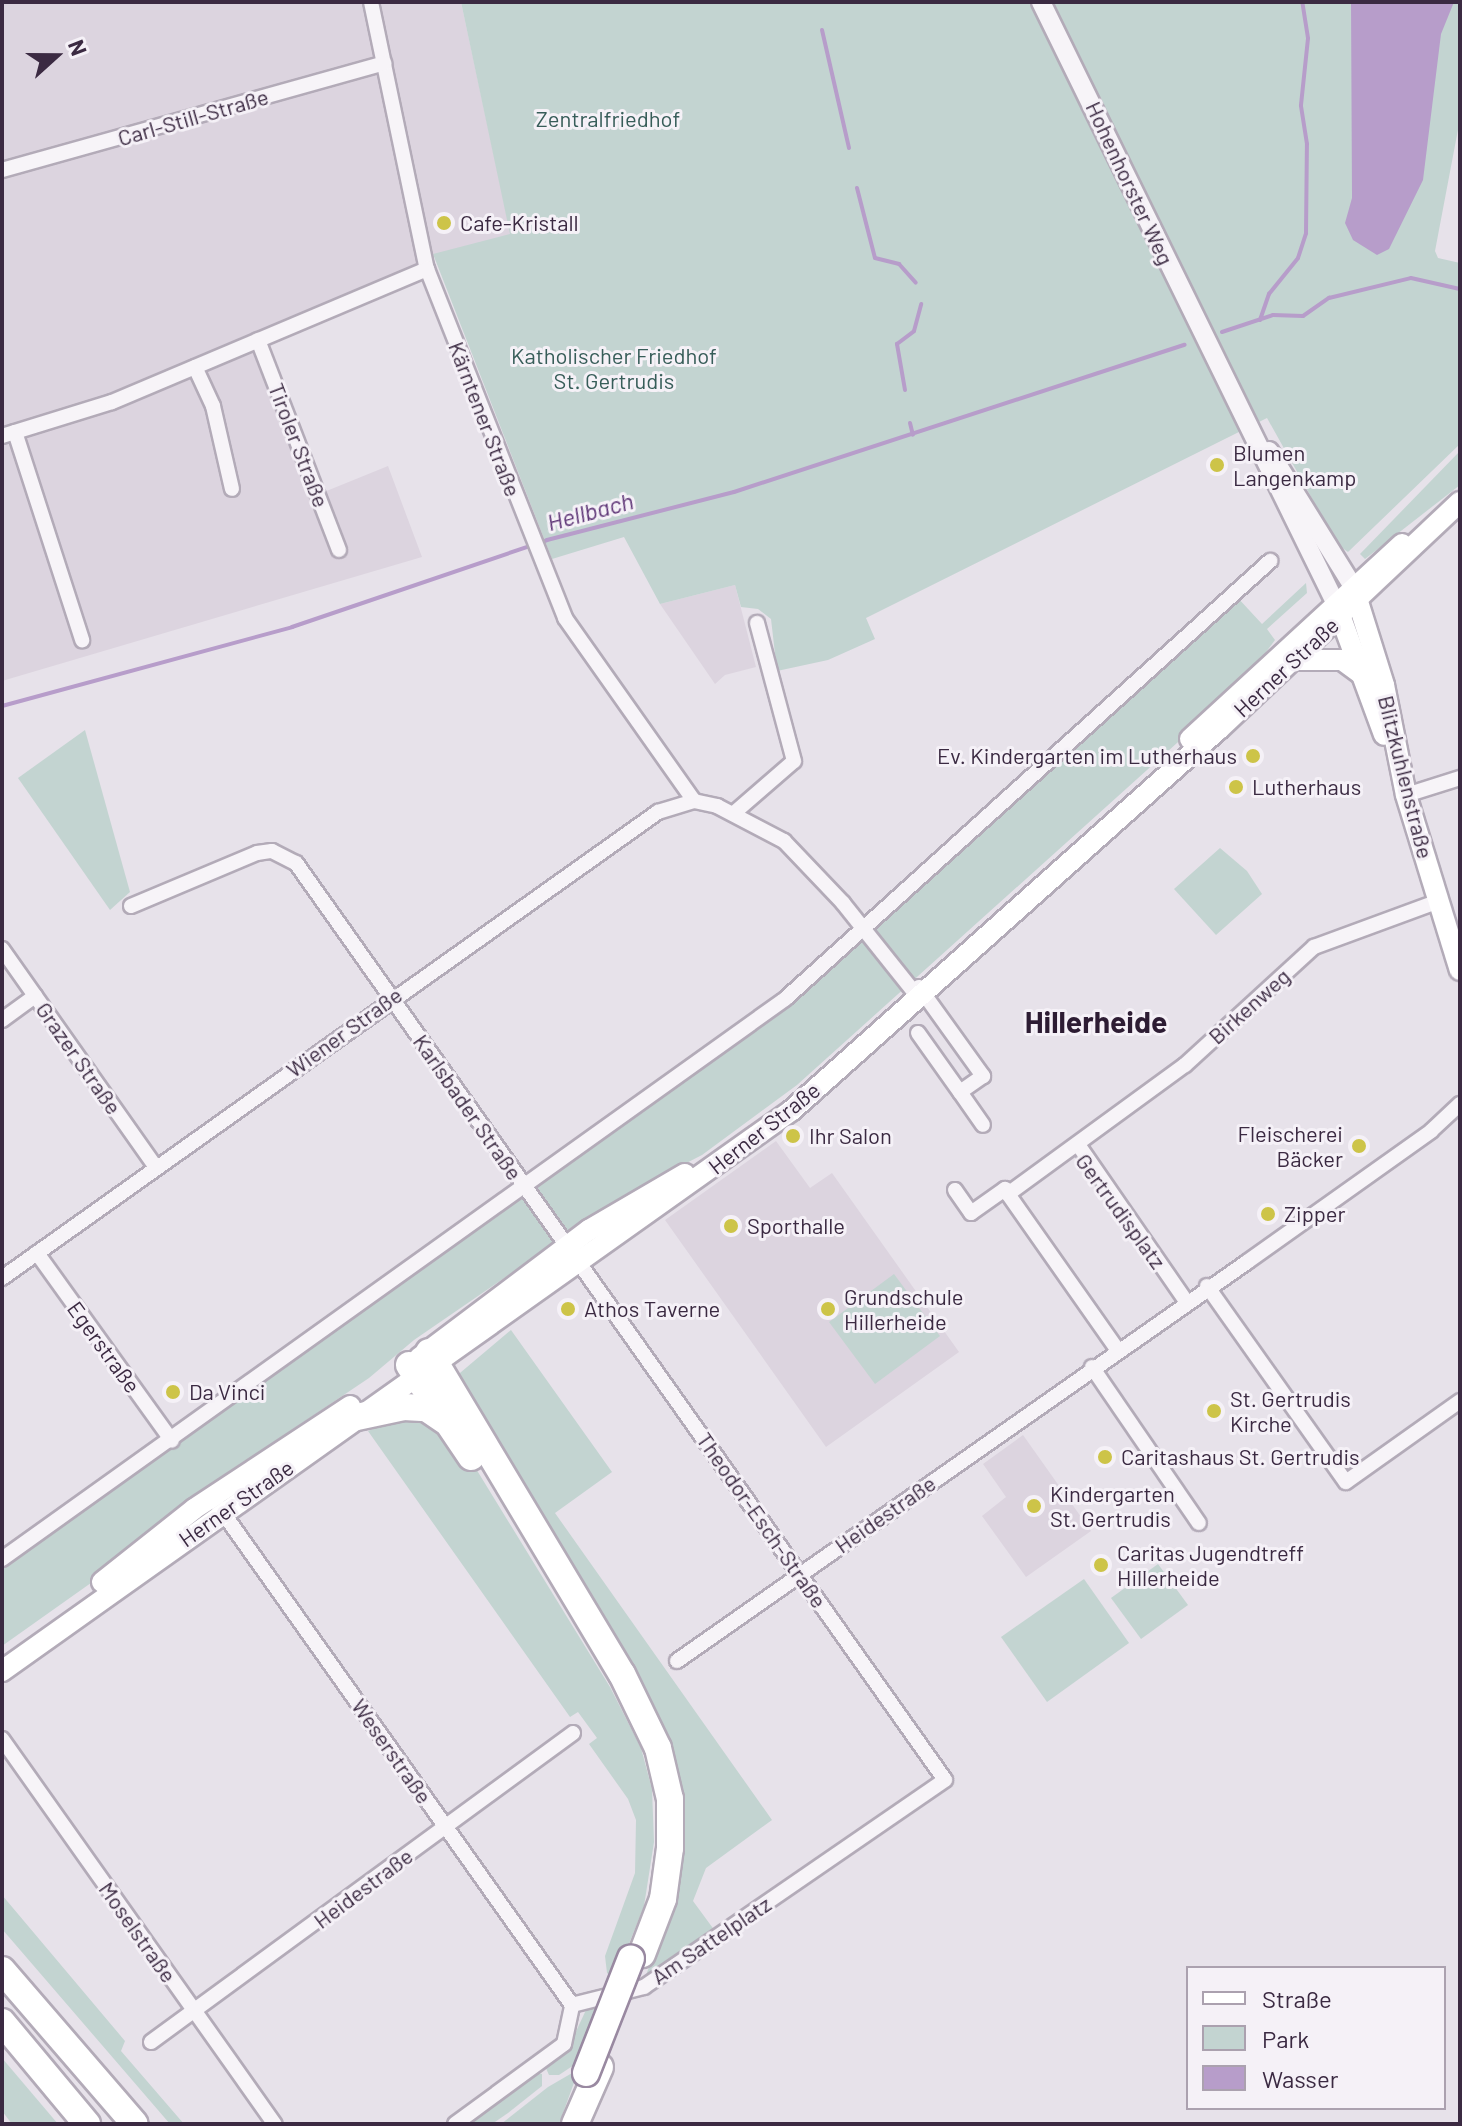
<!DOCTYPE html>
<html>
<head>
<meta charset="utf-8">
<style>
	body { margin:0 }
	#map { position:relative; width:1462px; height:2126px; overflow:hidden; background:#e7e2ea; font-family:Barlow,sans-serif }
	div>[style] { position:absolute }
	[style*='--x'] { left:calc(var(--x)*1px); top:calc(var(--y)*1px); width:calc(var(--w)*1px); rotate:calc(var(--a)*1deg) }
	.built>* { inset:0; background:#dcd4df }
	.green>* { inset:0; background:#c3d4d1 }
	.water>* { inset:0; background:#b79dca }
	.stream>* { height:4px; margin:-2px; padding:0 2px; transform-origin:2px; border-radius:2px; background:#b79dca }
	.roads { filter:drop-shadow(2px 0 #b3abb8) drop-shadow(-2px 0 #b3abb8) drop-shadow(0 2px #b3abb8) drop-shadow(0 -2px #b3abb8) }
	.minor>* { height:14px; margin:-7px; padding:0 7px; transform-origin:7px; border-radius:7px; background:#f7f4f8 }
	.tertiary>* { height:18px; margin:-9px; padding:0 9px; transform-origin:9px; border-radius:9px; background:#f7f4f8 }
	.secondary>* { height:20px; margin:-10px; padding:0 10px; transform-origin:10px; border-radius:10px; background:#fff }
	.motorway>* { height:26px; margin:-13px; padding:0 13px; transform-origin:13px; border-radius:13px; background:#fff }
	.bridges { filter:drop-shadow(2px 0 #9989a1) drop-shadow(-2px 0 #9989a1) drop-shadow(0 2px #9989a1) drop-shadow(0 -2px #9989a1) }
	.motorway-bridge>* { height:26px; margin:-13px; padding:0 13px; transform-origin:13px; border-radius:13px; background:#fff }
	.dots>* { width:22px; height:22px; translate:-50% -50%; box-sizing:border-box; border:4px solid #f5f1f7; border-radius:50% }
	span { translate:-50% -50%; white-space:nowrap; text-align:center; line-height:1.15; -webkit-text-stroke:6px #f5f1f7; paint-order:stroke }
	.street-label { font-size:22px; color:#3b2a42 }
	.park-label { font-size:22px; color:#375d59 }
	.poi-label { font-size:22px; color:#3b2a42 }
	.left { translate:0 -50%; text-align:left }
	.right { translate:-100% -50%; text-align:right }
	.water-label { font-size:24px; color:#5d3476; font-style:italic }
	.district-label { font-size:30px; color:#2d1c33; font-weight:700 }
	.frame { position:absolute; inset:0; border:4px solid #3b2a42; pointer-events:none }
	.legend { position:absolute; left:1186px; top:1966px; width:260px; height:144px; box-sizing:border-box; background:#f5f1f7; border:2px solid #aba1af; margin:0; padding:10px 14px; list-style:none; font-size:24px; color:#3b2a42 }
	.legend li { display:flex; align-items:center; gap:16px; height:40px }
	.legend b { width:40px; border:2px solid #aba1af }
	.north { position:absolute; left:16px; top:16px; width:80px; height:80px; -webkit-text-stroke:6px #f5f1f7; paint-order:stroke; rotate:69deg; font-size:22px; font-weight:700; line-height:32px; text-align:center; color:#3b2a42 }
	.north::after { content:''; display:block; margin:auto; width:28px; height:36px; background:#3b2a42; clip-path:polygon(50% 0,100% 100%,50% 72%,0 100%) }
</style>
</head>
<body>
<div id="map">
	<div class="built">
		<div style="clip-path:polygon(2px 2px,461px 2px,511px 235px,417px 260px,421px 281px,266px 344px,324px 492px,388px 466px,422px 557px,2px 681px)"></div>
		<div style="clip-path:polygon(735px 585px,756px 667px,725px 675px,715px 684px,660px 604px)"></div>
		<div style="clip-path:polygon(776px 1141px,810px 1188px,832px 1173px,959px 1352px,826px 1447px,665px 1220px)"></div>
		<div style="clip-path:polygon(1023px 1435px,1091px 1531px,1026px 1577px,982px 1516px,1006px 1497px,983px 1464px)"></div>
	</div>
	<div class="green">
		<div style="clip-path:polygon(461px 2px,1460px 2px,1460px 119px,1435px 251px,1438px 258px,1460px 263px,1460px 444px,1348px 552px,1338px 545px,1267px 418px,866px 618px,875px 639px,828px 660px,777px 671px,771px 619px,758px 609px,741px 607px,735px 585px,660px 604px,624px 537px,552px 559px,433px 254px,510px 234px)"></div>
		<div style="clip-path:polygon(1460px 451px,1460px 485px,1365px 559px,1360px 554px)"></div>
		<div style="clip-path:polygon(1306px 583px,1307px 593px,1267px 629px,1275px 640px,1254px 668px,1187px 734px,797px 1085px,702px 1155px,626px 1194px,414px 1340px,369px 1378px,211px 1484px,105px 1573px,2px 1646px,2px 1567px,746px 1038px,810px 986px,1237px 597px,1262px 624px)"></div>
		<div style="clip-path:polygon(85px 730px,130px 892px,110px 910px,18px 778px)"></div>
		<div style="clip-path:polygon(1220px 848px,1247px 871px,1262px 894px,1216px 935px,1174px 889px)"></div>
		<div style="clip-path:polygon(894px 1274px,940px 1336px,875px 1384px,829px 1322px)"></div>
		<div style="clip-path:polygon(511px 1330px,612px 1472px,555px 1513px,772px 1820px,706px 1868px,693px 1901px,715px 1931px,646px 1975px,658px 1944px,678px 1806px,454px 1378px)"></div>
		<div style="clip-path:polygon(419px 1410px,470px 1459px,610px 1687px,641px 1748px,652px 1789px,654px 1842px,644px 1906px,615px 1979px,607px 1973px,605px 1956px,635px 1873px,636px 1820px,628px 1799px,589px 1744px,597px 1738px,578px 1712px,570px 1717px,368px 1431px)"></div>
		<div style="clip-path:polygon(1158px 1564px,1188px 1605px,1141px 1639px,1111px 1598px)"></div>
		<div style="clip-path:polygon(1084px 1579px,1129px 1643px,1047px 1702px,1001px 1637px)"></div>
		<div style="clip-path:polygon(2px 1895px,125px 2041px,121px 2051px,184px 2124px,170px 2124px,2px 1929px)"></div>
		<div style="clip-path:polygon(606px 2000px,583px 2059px,559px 2075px,549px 2075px,545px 2066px,571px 2042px,586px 2010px)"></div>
		<div style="clip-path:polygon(2px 2058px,58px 2124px,12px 2124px,2px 2111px)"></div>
		<div style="clip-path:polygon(579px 2069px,559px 2124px,501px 2124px,548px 2087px)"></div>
		<div style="clip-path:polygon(534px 2072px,542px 2074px,542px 2086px,508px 2113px,492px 2124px,465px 2124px)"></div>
	</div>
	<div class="water">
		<div style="clip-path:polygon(1351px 2px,1454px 2px,1441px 34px,1423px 180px,1389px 249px,1377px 255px,1353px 240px,1345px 223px,1352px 198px)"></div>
	</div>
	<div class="stream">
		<div style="--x:822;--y:30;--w:121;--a:77.1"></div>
		<div style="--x:857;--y:188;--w:72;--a:75.6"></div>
		<div style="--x:875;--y:258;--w:25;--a:14"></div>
		<div style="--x:899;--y:264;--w:25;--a:48"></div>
		<div style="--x:1260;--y:320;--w:28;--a:-71"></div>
		<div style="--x:1269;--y:294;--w:46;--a:-51.1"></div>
		<div style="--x:1298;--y:258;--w:26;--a:-72"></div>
		<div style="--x:1306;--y:233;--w:89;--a:-89.4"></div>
		<div style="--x:1307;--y:144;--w:39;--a:-99"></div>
		<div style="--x:1301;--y:105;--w:67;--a:-84"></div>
		<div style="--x:1308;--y:38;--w:36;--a:-99"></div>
		<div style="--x:1222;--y:332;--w:54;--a:-18.4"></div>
		<div style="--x:1273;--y:315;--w:30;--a:2"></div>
		<div style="--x:1303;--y:316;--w:32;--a:-35"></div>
		<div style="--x:1329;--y:298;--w:84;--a:-13.7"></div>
		<div style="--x:1411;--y:278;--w:50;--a:12.7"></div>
		<div style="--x:905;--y:390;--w:47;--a:-99.9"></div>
		<div style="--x:897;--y:344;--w:21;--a:-37"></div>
		<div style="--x:914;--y:331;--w:28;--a:-75"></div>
		<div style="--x:910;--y:423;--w:12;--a:76"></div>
		<div style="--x:2;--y:706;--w:301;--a:-15.2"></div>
		<div style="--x:292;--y:627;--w:269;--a:-18.8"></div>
		<div style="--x:547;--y:540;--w:193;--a:-14.4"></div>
		<div style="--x:734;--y:492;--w:474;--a:-18.1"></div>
	</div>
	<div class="roads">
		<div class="minor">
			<div style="--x:371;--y:2;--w:273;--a:78.2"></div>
			<div style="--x:427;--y:269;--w:375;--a:68.4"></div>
			<div style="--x:565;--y:618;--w:224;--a:54.8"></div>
			<div style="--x:694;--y:801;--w:24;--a:12"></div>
			<div style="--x:717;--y:806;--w:76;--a:27.6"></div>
			<div style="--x:784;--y:841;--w:86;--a:46.4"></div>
			<div style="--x:843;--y:903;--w:114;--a:51.4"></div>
			<div style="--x:2;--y:170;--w:397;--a:-15.6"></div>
			<div style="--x:258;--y:340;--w:225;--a:68.9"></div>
			<div style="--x:195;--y:367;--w:43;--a:65.2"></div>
			<div style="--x:213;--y:406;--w:85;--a:77.1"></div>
			<div style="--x:15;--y:432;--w:219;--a:72.1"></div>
			<div style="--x:2;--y:436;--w:115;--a:-17.2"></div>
			<div style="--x:112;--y:402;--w:342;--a:-22.9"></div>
			<div style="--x:1406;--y:795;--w:57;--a:-17.5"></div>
			<div style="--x:734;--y:813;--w:79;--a:-40.9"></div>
			<div style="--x:794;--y:761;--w:143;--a:-105"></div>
			<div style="--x:131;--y:906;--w:137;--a:-22.8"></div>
			<div style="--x:257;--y:853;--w:15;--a:-8"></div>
			<div style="--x:272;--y:851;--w:27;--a:27"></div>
			<div style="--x:296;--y:863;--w:1123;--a:54.71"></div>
			<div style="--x:945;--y:1780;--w:365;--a:145.5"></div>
			<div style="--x:644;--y:1987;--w:74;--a:166"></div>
			<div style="--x:2;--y:949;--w:267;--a:54.8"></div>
			<div style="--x:919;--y:987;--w:110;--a:54.3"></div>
			<div style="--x:983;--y:1076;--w:28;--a:145"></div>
			<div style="--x:960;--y:1092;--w:40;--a:55.1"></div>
			<div style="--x:2;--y:1020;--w:41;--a:-36"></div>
			<div style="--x:918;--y:1033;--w:72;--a:54.6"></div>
			<div style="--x:1079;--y:1146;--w:188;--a:55.4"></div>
			<div style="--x:955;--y:1190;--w:28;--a:55"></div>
			<div style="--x:971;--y:1213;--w:42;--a:-35.2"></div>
			<div style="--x:1005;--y:1189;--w:6;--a:59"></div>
			<div style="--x:1008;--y:1194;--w:219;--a:-36.1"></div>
			<div style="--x:1185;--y:1065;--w:175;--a:-42.5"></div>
			<div style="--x:1314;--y:947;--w:133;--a:-20.2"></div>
			<div style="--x:1008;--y:1194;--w:189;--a:54.9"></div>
			<div style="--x:37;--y:1253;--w:231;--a:54.3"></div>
			<div style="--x:2;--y:1278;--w:805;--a:-35.39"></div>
			<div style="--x:658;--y:812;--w:38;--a:-17"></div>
			<div style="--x:1207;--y:1286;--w:240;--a:54.7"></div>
			<div style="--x:1346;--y:1482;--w:140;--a:-35.4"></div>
			<div style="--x:1092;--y:1367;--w:189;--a:55.6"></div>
			<div style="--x:219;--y:1507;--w:610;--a:54.67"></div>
			<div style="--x:2;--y:1559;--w:963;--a:-35.57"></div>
			<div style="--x:785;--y:999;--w:654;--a:-42.08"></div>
			<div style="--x:677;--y:1661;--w:696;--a:-34.99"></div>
			<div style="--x:1247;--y:1262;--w:226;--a:-35.4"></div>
			<div style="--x:1431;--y:1131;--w:40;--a:-43"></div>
			<div style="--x:2;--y:1739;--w:472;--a:54.7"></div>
			<div style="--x:151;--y:2042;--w:523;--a:-36.21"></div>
			<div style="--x:455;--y:2124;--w:135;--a:-36.3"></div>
			<div style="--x:564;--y:2044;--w:40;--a:-78"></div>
		</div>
		<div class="tertiary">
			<div style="--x:1041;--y:2;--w:668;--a:63.9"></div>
			<div style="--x:1269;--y:451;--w:158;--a:58.2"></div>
		</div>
		<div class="secondary">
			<div style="--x:1354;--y:589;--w:101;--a:72.6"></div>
			<div style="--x:1384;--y:685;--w:112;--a:78.7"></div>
			<div style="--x:1406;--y:795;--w:183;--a:72.9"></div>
			<div style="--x:1337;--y:607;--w:136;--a:69.8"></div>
			<div style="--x:1295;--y:660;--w:47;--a:0"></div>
			<div style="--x:1342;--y:660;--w:24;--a:36"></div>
			<div style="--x:1190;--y:739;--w:288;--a:-42.6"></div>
			<div style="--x:419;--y:1358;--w:213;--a:-37"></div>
			<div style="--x:589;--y:1230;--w:111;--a:-30.3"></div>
			<div style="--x:102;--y:1582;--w:117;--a:-38.4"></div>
			<div style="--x:194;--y:1509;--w:187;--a:-33.4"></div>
			<div style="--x:2;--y:1671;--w:968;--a:-35.37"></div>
			<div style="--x:791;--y:1111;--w:574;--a:-41.75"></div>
			<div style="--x:1219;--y:729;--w:331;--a:-43.3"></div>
		</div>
		<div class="motorway">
			<div style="--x:429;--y:1352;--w:375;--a:59.1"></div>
			<div style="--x:622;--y:1674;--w:82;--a:64.1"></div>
			<div style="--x:658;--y:1748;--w:52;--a:76.8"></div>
			<div style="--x:670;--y:1799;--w:49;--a:90"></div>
			<div style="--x:670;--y:1848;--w:51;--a:97.8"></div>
			<div style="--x:663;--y:1899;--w:59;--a:110.9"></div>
			<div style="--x:409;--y:1365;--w:111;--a:56"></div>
			<div style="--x:357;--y:1417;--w:48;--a:-12"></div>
			<div style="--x:404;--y:1407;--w:22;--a:3"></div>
			<div style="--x:426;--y:1408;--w:23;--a:34"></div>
			<div style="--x:2;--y:1970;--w:203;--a:49.2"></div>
			<div style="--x:2;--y:2022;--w:133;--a:50.2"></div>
			<div style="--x:575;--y:2124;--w:62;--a:-66.3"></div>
		</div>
	</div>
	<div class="bridges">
		<div class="motorway-bridge">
			<div style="--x:586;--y:2073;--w:123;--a:-68.6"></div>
		</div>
	</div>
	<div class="dots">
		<div style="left:444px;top:223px;background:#cdc448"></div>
		<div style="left:1217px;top:465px;background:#cdc448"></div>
		<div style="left:1253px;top:756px;background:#cdc448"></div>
		<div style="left:1236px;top:787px;background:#cdc448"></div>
		<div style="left:793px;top:1136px;background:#cdc448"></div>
		<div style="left:1359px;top:1146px;background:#cdc448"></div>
		<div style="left:1268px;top:1214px;background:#cdc448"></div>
		<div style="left:731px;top:1226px;background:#cdc448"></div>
		<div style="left:568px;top:1309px;background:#cdc448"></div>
		<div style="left:828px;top:1309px;background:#cdc448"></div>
		<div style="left:173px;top:1392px;background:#cdc448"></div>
		<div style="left:1214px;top:1411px;background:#cdc448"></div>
		<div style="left:1105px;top:1457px;background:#cdc448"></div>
		<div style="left:1034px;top:1506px;background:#cdc448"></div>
		<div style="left:1101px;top:1565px;background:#cdc448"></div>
	</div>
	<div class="street-label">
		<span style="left:193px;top:117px;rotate:-16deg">Carl-Still-Straße</span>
		<span style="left:1130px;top:183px;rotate:65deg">Hohenhorster Weg</span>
		<span style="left:485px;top:419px;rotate:69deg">Kärntener Straße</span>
		<span style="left:299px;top:445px;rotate:69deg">Tiroler Straße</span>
		<span style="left:1286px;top:667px;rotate:-43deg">Herner Straße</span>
		<span style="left:1406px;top:777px;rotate:76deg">Blitzkuhlenstraße</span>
		<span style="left:1249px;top:1006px;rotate:-42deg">Birkenweg</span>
		<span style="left:344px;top:1032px;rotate:-36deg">Wiener Straße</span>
		<span style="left:79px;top:1058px;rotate:55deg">Grazer Straße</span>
		<span style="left:468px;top:1107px;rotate:55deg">Karlsbader Straße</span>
		<span style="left:764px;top:1128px;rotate:-38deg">Herner Straße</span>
		<span style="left:1121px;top:1211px;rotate:54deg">Gertrudisplatz</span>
		<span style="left:104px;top:1347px;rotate:54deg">Egerstraße</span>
		<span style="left:236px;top:1503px;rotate:-35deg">Herner Straße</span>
		<span style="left:885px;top:1514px;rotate:-35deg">Heidestraße</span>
		<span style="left:762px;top:1520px;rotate:55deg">Theodor-Esch-Straße</span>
		<span style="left:392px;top:1751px;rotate:55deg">Weserstraße</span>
		<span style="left:363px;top:1888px;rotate:-37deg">Heidestraße</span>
		<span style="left:138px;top:1932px;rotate:55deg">Moselstraße</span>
		<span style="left:711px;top:1940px;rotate:-34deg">Am Sattelplatz</span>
	</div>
	<div class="park-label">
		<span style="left:608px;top:119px">Zentralfriedhof</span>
		<span style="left:614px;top:368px">Katholischer Friedhof<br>St. Gertrudis</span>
	</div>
	<div class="poi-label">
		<span class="left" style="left:460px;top:223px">Cafe-Kristall</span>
		<span class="left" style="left:1233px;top:465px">Blumen<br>Langenkamp</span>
		<span class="right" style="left:1237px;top:756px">Ev. Kindergarten im Lutherhaus</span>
		<span class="left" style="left:1252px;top:787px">Lutherhaus</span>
		<span class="right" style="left:1343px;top:1146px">Fleischerei<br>Bäcker</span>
		<span class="left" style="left:809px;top:1136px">Ihr Salon</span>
		<span class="left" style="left:1284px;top:1214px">Zipper</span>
		<span class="left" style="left:747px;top:1226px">Sporthalle</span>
		<span class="left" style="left:844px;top:1309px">Grundschule<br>Hillerheide</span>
		<span class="left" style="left:584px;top:1309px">Athos Taverne</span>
		<span class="left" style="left:189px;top:1392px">Da Vinci</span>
		<span class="left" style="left:1230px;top:1411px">St. Gertrudis<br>Kirche</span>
		<span class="left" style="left:1121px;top:1457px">Caritashaus St. Gertrudis</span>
		<span class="left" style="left:1050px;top:1506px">Kindergarten<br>St. Gertrudis</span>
		<span class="left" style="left:1117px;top:1565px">Caritas Jugendtreff<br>Hillerheide</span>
	</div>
	<div class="water-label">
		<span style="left:590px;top:511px;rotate:-15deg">Hellbach</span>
	</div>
	<div class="district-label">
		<span style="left:1096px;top:1021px">Hillerheide</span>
	</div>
	<div class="frame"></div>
	<ul class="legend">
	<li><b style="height:10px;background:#fff"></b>Straße</li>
	<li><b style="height:22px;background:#c3d4d1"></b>Park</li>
	<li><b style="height:22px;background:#b79dca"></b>Wasser</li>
	</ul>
	<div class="north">N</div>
</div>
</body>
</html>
